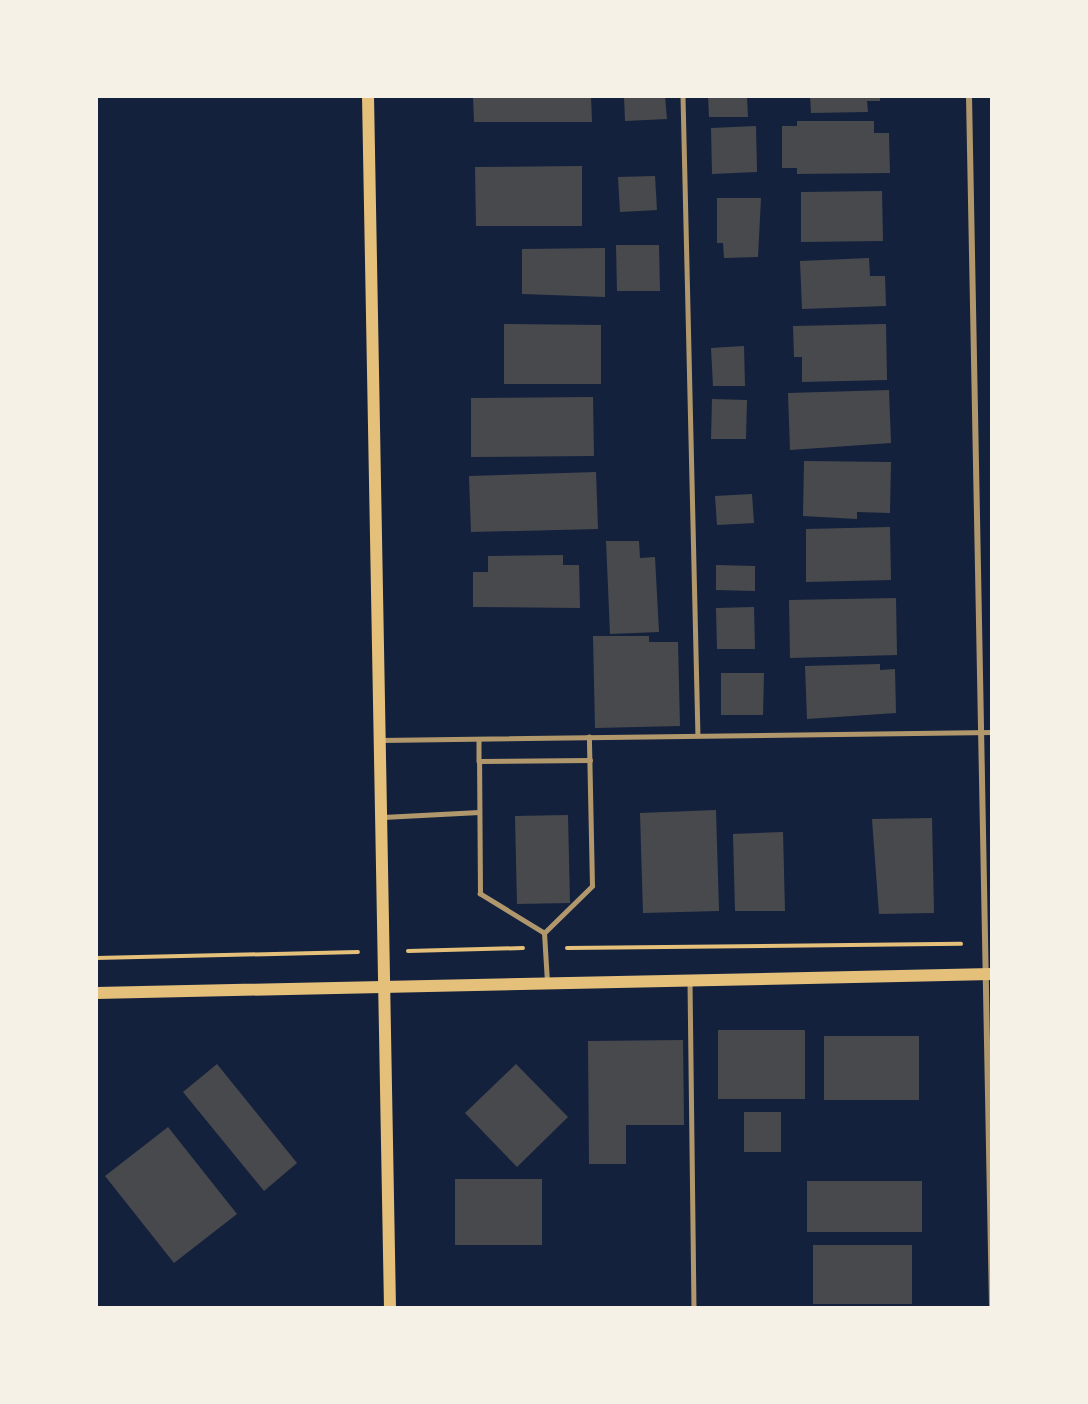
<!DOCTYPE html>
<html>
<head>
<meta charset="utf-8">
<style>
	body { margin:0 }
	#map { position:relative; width:1088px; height:1404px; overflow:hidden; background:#14213d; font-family:"Asap Condensed",sans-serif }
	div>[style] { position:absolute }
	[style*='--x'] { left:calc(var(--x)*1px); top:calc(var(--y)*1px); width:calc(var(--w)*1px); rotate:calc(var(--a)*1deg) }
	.building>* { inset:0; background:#48494c }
	.path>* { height:4px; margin:-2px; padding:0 2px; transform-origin:2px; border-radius:2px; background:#e5c07b }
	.service>* { height:4.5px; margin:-2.25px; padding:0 2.25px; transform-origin:2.25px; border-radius:2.25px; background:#b1986c }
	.minor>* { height:6px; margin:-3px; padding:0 3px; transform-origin:3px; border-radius:3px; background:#b1986c }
	.secondary>* { height:12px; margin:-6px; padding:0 6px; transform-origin:6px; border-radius:6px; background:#e5c07b }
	span { translate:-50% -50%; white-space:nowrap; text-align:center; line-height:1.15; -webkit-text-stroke:4.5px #f6f1e7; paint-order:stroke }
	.frame { position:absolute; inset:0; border:98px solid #f6f1e7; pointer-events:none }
</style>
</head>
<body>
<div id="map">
	<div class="building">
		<div style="clip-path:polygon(473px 96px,591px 96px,592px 122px,474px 122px)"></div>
		<div style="clip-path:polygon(624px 96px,665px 96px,667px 119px,625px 121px)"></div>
		<div style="clip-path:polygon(708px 96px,747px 96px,748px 117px,709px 117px)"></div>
		<div style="clip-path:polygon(810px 96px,880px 96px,880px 101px,867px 101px,868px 112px,811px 113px)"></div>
		<div style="clip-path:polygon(797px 121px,874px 121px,874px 133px,889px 133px,890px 173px,797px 174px,797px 168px,782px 168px,782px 126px,797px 126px)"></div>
		<div style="clip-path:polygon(756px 126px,757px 172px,712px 174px,711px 128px)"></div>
		<div style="clip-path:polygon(582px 166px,582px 226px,476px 226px,475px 167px)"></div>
		<div style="clip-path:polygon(655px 176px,657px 210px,620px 212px,618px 177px)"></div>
		<div style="clip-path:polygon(882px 191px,883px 241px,801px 242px,801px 192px)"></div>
		<div style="clip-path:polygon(717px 198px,761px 198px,758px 257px,724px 258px,723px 243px,717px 243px)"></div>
		<div style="clip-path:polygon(616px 245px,659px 245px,660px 291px,617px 291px)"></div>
		<div style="clip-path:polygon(605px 248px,605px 297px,522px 294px,522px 249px)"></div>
		<div style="clip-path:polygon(869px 258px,870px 276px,885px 276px,886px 306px,802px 309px,800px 261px)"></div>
		<div style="clip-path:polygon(504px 324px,601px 325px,601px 384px,504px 384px)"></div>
		<div style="clip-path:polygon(886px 324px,887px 380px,802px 382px,802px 357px,794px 357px,793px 326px)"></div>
		<div style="clip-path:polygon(744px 346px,745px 386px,713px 386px,711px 348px)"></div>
		<div style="clip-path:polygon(889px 390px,891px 443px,790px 450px,788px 393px)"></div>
		<div style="clip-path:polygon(593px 397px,594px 456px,471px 457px,471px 398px)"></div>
		<div style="clip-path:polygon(712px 399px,747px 400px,746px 439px,711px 439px)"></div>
		<div style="clip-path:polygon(804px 461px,891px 462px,890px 513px,857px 512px,857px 519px,803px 516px)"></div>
		<div style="clip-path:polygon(596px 472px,598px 529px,471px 532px,469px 476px)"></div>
		<div style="clip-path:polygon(752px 494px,754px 523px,717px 525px,715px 496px)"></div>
		<div style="clip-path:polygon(890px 527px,891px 580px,806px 582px,806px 529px)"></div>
		<div style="clip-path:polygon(606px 541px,639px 541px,640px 558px,655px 557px,659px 632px,610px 634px)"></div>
		<div style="clip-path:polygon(563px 555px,563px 565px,579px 565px,580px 608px,473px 607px,473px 572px,488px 572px,488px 556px)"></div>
		<div style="clip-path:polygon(716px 565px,755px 566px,755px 591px,716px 590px)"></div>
		<div style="clip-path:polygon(896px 598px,897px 655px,790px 658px,789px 600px)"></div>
		<div style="clip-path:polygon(754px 607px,755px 649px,717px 649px,716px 608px)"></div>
		<div style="clip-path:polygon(593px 636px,649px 636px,649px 642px,678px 642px,680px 726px,595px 728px)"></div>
		<div style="clip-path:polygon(880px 664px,880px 670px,895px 669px,896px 713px,807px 719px,805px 666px)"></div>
		<div style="clip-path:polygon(721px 673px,764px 673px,763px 715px,721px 715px)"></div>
		<div style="clip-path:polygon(716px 810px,719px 911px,643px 913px,640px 813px)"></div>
		<div style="clip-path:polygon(568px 815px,570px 903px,517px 904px,515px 816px)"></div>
		<div style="clip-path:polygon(932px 818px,934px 913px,879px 914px,872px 819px)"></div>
		<div style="clip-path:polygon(783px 832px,785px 911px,735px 911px,733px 834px)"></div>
		<div style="clip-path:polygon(718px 1030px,805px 1030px,805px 1099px,718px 1099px)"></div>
		<div style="clip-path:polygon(824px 1036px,919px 1036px,919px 1100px,824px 1100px)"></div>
		<div style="clip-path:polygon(683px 1040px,684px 1125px,626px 1125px,626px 1164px,589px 1164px,588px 1041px)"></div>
		<div style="clip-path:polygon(217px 1064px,297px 1163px,264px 1191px,183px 1092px)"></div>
		<div style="clip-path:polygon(516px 1064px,568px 1117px,517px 1167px,465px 1113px)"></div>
		<div style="clip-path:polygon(744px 1112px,781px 1112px,781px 1152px,744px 1152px)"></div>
		<div style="clip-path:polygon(168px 1127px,237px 1214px,174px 1263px,105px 1176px)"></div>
		<div style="clip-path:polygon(455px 1179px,542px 1179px,542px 1245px,455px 1245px)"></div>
		<div style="clip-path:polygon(807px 1181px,922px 1181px,922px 1232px,807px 1232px)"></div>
		<div style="clip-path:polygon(813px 1245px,912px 1245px,912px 1304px,813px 1304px)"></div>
	</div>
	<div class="path">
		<div style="--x:567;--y:948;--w:394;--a:-0.6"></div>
		<div style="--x:408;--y:951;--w:115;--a:-1.5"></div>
		<div style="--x:96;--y:958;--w:262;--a:-1.3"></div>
	</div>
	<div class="service">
		<div style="--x:683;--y:96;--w:639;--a:88.66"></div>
		<div style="--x:479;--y:739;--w:22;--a:90"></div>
		<div style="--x:380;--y:740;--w:612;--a:-0.75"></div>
		<div style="--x:383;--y:817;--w:96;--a:-3"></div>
		<div style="--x:544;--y:933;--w:75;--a:-148.6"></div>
		<div style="--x:480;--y:894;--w:133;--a:-90.4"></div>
		<div style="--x:479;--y:761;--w:111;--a:-0.5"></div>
		<div style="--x:690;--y:981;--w:327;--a:89.3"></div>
		<div style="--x:547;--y:982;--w:49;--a:-93.5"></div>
		<div style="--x:544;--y:933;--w:67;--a:-44.4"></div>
		<div style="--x:592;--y:886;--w:149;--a:-91.2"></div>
	</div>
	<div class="minor">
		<div style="--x:969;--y:96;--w:1212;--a:88.91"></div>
	</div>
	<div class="secondary">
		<div style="--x:368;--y:96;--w:1212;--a:88.96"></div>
		<div style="--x:96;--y:993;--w:896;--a:-1.21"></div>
	</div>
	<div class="frame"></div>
</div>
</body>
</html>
